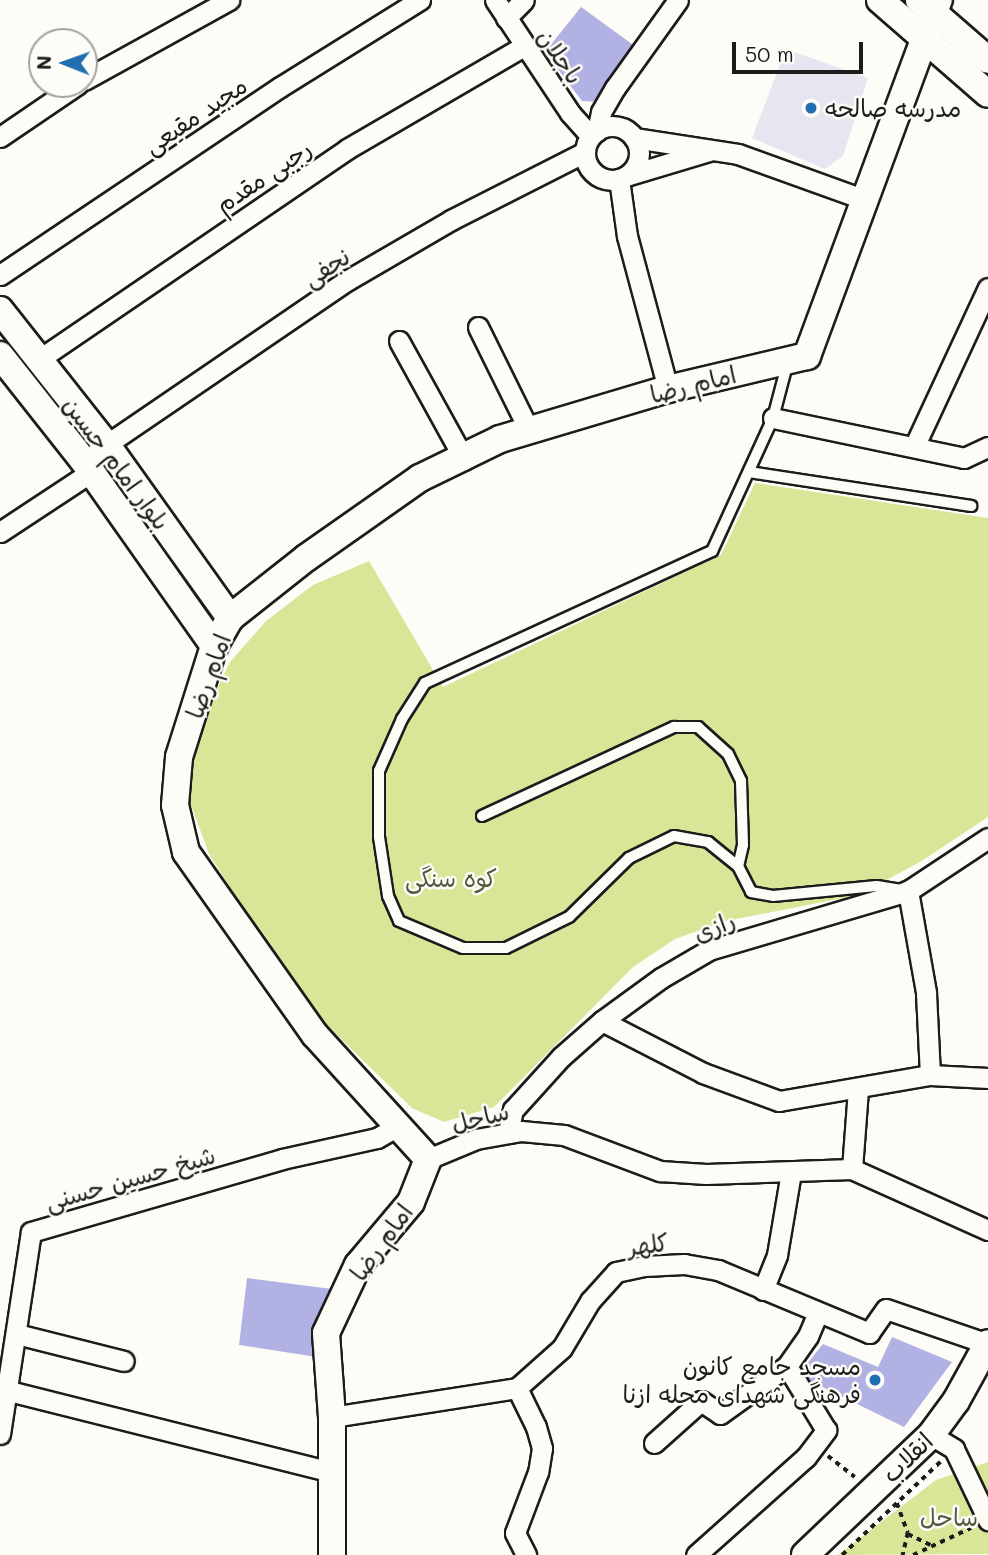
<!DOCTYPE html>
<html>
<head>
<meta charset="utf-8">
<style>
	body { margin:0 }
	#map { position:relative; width:988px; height:1555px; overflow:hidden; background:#fdfcf7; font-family:Mali,"Playpen Sans Arabic",sans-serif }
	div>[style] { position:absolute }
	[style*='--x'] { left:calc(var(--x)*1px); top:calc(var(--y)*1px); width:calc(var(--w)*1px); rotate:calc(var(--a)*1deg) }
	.built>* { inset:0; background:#e6e6f1 }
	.green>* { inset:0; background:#d9e597 }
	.building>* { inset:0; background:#b1b1e3 }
	.path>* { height:3.5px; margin-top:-1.75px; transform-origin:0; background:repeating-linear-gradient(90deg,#1c1c1c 0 5px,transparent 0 10px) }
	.roads { filter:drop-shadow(2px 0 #1c1c1c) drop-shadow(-2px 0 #1c1c1c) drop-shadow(0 2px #1c1c1c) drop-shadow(0 -2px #1c1c1c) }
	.lane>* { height:10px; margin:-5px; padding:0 5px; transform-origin:5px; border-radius:5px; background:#fdfcf7 }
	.street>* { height:19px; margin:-9.5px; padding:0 9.5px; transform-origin:9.5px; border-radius:9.5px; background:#fdfcf7 }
	.street>.ring { margin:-9.5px; padding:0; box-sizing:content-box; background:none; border:19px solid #fdfcf7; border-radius:50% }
	.secondary>* { height:26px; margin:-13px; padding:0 13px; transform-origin:13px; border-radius:13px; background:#fdfcf7 }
	.dots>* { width:19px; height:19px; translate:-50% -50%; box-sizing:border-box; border:4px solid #fdfcf7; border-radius:50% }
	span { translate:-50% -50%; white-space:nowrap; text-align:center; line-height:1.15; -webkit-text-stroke:5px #fdfcf7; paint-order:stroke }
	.street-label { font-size:24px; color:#1c1c1c }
	.poi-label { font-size:24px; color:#1c1c1c }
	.left { translate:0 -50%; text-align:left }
	.right { translate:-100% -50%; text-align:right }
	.park-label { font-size:24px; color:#555841 }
	.north { position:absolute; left:28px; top:28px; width:70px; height:70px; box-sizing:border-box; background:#fdfcf7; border:2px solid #a3a29f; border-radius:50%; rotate:271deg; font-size:19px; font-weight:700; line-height:28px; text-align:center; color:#1c1c1c }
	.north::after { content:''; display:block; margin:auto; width:24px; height:32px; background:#1f6fb2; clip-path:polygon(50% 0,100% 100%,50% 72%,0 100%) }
	.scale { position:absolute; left:732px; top:42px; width:131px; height:32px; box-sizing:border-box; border:4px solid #1c1c1c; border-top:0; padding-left:9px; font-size:21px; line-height:24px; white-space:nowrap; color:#1c1c1c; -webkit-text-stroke:5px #fdfcf7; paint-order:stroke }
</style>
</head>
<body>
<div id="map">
	<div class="built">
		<div style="clip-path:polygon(786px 49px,868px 78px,843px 156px,825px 169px,752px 138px)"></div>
	</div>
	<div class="green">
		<div style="clip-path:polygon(755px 483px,988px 518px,988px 817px,920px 862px,858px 895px,726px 921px,675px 939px,633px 967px,494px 1107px,444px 1122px,412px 1108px,300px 999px,209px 854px,190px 802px,195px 754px,213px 697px,230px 662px,266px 621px,313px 585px,369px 561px,443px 687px,721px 555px)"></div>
		<div style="clip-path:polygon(988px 1462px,988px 1554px,838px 1555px,936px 1480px)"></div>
	</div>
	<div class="building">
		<div style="clip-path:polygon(581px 7px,636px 47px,602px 102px,582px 101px,545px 52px)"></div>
		<div style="clip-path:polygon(247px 1278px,332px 1289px,317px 1357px,239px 1345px)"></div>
		<div style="clip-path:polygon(892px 1337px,952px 1362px,904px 1427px,798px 1375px,823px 1344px,878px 1367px)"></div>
	</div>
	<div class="path">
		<div style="--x:828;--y:1456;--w:34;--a:38"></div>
		<div style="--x:897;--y:1503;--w:32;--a:70"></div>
		<div style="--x:908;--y:1533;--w:23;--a:103"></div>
		<div style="--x:908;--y:1534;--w:25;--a:26"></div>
		<div style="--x:842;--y:1555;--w:138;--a:-43.5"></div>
		<div style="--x:913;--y:1555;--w:64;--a:-25"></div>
	</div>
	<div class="roads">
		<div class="lane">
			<div style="--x:787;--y:365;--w:55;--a:104.8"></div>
			<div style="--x:773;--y:418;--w:146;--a:114.6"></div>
			<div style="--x:712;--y:551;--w:316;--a:155.3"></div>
			<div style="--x:425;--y:683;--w:43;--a:122.6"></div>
			<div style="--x:402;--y:719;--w:57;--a:113.9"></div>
			<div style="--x:379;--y:771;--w:66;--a:90"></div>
			<div style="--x:379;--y:837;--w:60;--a:81.3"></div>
			<div style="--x:388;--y:896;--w:27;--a:66"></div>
			<div style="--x:399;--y:921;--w:69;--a:22.9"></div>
			<div style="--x:463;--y:948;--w:43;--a:0"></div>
			<div style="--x:506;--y:948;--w:70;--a:-26.2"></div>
			<div style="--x:569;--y:917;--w:84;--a:-44.5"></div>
			<div style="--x:629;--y:858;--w:50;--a:-26.1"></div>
			<div style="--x:674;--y:836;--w:35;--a:10"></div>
			<div style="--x:708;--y:842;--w:38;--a:39"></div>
			<div style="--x:738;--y:866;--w:29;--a:63"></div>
			<div style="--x:751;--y:892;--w:22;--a:10"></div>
			<div style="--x:773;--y:896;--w:104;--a:-5.5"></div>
			<div style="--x:877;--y:886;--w:20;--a:9"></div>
			<div style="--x:749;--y:472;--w:225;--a:8.7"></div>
			<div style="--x:482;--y:816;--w:212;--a:-24.9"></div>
			<div style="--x:674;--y:727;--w:24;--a:0"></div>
			<div style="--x:698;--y:727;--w:40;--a:42"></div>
			<div style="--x:728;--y:754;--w:30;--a:64"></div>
			<div style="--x:741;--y:781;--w:64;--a:88.2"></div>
			<div style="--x:743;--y:845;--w:22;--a:103"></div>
		</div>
		<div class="street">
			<div style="--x:495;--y:0;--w:136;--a:56.4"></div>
			<div style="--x:570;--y:113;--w:31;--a:48"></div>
			<div style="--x:506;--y:18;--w:25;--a:-45"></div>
			<div style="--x:84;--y:80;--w:166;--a:-28.9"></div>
			<div class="ring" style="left:585px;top:126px;width:35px;height:35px"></div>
			<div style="--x:597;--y:131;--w:19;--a:-78"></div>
			<div style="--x:601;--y:112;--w:28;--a:-60"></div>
			<div style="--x:615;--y:88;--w:108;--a:-54.4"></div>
			<div style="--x:0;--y:137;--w:94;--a:-34.2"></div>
			<div style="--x:634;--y:138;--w:105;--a:8.7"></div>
			<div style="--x:738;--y:154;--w:136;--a:19.8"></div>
			<div style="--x:626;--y:176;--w:87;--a:-16.8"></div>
			<div style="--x:619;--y:179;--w:58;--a:82"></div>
			<div style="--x:627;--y:236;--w:158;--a:75"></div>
			<div style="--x:0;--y:275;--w:337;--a:-33.9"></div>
			<div style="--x:280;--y:87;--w:165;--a:-31.9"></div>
			<div style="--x:478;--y:327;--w:115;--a:63.7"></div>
			<div style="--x:399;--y:341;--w:132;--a:61.1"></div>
			<div style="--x:38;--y:360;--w:374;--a:-34.3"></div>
			<div style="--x:347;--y:149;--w:205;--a:-30.2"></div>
			<div style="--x:773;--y:418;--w:195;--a:11.8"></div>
			<div style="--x:964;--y:458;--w:26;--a:-25"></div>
			<div style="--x:915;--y:445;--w:173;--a:-65.1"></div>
			<div style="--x:97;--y:451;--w:304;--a:-34.3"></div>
			<div style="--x:348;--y:280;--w:119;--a:-30.2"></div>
			<div style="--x:451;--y:220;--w:150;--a:-26.9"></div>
			<div style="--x:0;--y:532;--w:109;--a:-33.4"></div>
			<div style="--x:602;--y:1021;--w:114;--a:27.2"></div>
			<div style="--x:703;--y:1073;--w:81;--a:20.2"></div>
			<div style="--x:779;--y:1101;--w:153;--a:-9.8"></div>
			<div style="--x:930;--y:1075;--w:83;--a:-92.8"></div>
			<div style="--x:926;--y:992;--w:103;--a:-100.1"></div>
			<div style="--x:930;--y:1075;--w:58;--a:3"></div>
			<div style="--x:508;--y:1133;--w:24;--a:-78"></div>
			<div style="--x:513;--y:1110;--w:72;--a:-47.8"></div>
			<div style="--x:561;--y:1057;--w:55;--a:-41.3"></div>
			<div style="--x:602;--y:1021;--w:73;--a:-36.1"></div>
			<div style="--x:661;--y:978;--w:56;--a:-30.3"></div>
			<div style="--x:709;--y:950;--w:208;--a:-16.5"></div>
			<div style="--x:908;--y:891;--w:96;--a:-33.5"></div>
			<div style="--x:428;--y:1159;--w:52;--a:-22.6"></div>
			<div style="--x:476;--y:1139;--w:46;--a:-10.1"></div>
			<div style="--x:521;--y:1131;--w:43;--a:5.3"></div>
			<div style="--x:564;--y:1135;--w:103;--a:20.6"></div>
			<div style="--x:660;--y:1171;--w:46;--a:3.7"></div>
			<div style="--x:706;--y:1174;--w:146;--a:-2"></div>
			<div style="--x:852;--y:1169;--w:149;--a:24.2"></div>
			<div style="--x:852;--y:1169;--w:80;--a:-85.7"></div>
			<div style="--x:763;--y:1290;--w:38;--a:-68"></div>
			<div style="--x:777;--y:1255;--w:84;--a:-80.4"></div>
			<div style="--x:17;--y:1334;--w:110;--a:14.2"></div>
			<div style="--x:517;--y:1388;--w:60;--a:-41.6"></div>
			<div style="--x:562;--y:1348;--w:55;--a:-59.2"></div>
			<div style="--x:590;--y:1301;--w:39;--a:-48"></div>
			<div style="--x:616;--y:1272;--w:30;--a:-12"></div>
			<div style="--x:645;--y:1266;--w:39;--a:-3"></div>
			<div style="--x:684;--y:1264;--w:35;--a:10"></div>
			<div style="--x:718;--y:1270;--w:164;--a:22.6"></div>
			<div style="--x:869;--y:1333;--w:29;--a:-55"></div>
			<div style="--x:886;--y:1309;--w:108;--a:18.9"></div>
			<div style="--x:517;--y:1388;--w:43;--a:64"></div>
			<div style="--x:536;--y:1427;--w:22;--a:74"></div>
			<div style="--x:542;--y:1448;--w:24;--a:99"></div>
			<div style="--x:538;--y:1472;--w:65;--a:110.7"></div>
			<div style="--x:515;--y:1533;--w:25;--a:63"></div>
			<div style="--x:9;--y:1391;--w:333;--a:14.1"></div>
			<div style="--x:332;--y:1417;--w:187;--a:-8.9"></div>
			<div style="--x:0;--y:1434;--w:204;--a:-81.3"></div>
			<div style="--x:31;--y:1232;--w:261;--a:-16.2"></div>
			<div style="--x:282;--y:1159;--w:97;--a:-12.5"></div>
			<div style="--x:377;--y:1138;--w:24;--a:-30"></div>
			<div style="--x:931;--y:1435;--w:27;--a:31"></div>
			<div style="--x:954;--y:1449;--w:79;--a:64.4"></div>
			<div style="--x:654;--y:1443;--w:63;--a:-41.8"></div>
			<div style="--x:701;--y:1401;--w:23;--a:34"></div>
			<div style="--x:720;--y:1414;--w:82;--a:-35.6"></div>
			<div style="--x:787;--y:1366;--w:37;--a:-55"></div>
			<div style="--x:808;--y:1336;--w:25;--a:-67"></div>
			<div style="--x:696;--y:1555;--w:147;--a:-41.7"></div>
			<div style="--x:806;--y:1457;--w:34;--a:-53"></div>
			<div style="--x:826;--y:1430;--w:75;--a:-121.4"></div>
		</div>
		<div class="secondary">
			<div style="--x:880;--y:0;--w:143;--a:41"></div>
			<div style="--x:919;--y:0;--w:91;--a:41"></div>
			<div style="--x:0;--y:310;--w:171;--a:51.7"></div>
			<div style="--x:106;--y:444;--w:214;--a:54.5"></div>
			<div style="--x:0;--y:355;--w:134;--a:51.7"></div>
			<div style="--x:83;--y:460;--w:228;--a:54.8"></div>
			<div style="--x:332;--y:1555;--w:138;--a:-90"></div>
			<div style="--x:332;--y:1417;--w:84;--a:-94.1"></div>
			<div style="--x:326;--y:1333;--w:75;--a:-64.8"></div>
			<div style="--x:358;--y:1265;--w:82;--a:-49.9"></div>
			<div style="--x:411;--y:1202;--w:46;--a:-68.4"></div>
			<div style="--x:428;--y:1159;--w:168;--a:-132.3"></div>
			<div style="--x:315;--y:1035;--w:224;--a:-125.2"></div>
			<div style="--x:186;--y:852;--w:48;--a:-103.2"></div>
			<div style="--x:175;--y:805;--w:48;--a:-85.2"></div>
			<div style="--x:179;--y:757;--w:116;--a:-72.5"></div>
			<div style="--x:214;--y:646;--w:32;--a:-60"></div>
			<div style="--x:230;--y:618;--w:97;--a:-38.3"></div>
			<div style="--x:306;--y:558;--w:139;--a:-35.1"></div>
			<div style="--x:420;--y:478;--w:48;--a:-26"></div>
			<div style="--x:463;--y:457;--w:41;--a:-25.9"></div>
			<div style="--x:500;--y:439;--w:175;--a:-16.6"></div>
			<div style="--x:668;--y:389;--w:143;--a:-13.4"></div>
			<div style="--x:807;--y:356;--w:380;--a:-69.7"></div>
			<div style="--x:805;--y:1555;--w:174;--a:-43.6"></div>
			<div style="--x:931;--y:1435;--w:42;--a:-53.7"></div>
			<div style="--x:956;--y:1401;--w:66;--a:-61.1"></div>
		</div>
	</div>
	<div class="dots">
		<div style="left:811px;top:108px;background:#1f6fb2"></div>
		<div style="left:875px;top:1380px;background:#1f6fb2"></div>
	</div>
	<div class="street-label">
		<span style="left:561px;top:56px;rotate:56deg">باجلان</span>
		<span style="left:195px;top:115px;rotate:-34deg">مجید مقیعی</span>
		<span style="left:263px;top:176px;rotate:-34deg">رجبی مقدم</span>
		<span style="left:326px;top:267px;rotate:-33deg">نجفی</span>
		<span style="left:693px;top:384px;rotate:-14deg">امام رضا</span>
		<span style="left:117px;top:463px;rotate:53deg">بلوار امام حسین</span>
		<span style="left:208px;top:676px;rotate:-70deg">امام رضا</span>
		<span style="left:714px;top:926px;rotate:-21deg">رازی</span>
		<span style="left:480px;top:1117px;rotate:-14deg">ساحل</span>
		<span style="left:130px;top:1178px;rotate:-16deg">شیخ حسین حسنی</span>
		<span style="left:381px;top:1242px;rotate:-54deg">امام رضا</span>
		<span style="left:648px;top:1244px;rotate:-7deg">کلهر</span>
		<span style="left:907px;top:1457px;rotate:-44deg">انقلاب</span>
	</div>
	<div class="poi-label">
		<span class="left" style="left:825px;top:108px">مدرسه صالحه</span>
		<span class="right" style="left:861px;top:1380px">مسجد جامع کانون<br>فرهنگی شهدای محله ازنا</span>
	</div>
	<div class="park-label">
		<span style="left:451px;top:878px">کوه سنگی</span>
		<span style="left:949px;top:1517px">ساحل</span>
	</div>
	<div class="north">N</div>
	<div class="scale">50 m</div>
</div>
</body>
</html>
